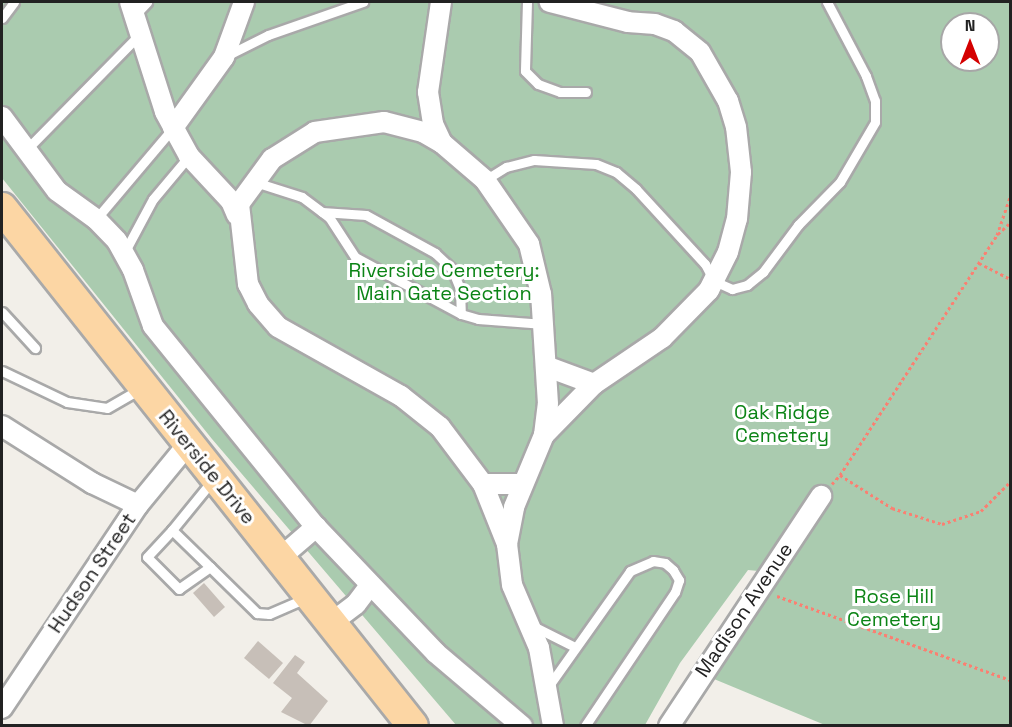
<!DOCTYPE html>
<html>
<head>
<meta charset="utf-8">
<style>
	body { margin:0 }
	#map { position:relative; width:1012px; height:727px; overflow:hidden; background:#f2efe9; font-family:"Space Grotesk",sans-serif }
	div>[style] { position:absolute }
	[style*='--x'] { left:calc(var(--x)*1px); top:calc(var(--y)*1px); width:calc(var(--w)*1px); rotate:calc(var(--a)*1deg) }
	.cemetery>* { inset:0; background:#aacbaf }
	.building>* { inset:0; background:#c7bfb8 }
	.path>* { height:3px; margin-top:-1.5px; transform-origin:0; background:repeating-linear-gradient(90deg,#fa8072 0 3px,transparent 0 6px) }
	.roads { filter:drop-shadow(2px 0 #a9a9a9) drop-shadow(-2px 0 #a9a9a9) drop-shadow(0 2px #a9a9a9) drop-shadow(0 -2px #a9a9a9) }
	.lane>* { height:9px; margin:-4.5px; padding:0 4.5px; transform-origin:4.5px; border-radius:4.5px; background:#fff }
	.street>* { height:20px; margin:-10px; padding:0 10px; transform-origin:10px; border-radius:10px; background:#fff }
	.primary>* { height:30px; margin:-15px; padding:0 15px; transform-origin:15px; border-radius:15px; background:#fcd6a4 }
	span { translate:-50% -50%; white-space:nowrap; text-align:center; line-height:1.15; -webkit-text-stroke:6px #fff; paint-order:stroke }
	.park-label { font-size:20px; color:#0c8416 }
	.street-label { font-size:20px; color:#222 }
	.frame { position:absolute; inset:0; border:3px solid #222; pointer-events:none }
	.north { position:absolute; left:940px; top:12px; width:60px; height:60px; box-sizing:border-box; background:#fff; border:2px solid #a7a7a7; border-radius:50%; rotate:0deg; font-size:16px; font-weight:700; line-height:24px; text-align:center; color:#222 }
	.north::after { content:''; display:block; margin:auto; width:21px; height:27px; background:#d40000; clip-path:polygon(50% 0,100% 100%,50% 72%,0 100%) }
</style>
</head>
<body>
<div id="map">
	<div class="cemetery">
		<div style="clip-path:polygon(evenodd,2px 2px,1010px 2px,1010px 725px,825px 725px,714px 679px,782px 573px,748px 570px,680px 663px,645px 725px,456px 725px,212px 439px,2px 178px,2px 2px,952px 24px,988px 24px,988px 60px,952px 60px,952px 24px)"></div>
	</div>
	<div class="building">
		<div style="clip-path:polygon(204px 583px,225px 607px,214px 617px,193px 593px)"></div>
		<div style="clip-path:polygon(258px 641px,283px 663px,269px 679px,244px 658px)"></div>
		<div style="clip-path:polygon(295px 655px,305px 662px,297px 673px,328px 701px,309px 726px,281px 712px,292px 698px,273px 683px)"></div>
	</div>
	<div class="path">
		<div style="--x:998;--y:234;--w:16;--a:-43"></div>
		<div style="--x:979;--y:263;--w:35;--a:27"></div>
		<div style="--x:840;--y:475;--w:287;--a:-56.8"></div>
		<div style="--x:997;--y:235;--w:40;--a:-71.1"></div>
		<div style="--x:832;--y:484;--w:12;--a:-48"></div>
		<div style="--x:840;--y:475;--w:62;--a:32.4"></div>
		<div style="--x:892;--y:508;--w:52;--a:17.7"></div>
		<div style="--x:942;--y:524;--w:41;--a:-18.4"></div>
		<div style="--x:981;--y:511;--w:41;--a:-45"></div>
		<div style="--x:777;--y:596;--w:248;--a:19.8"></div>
	</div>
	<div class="roads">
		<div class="lane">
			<div style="--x:527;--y:2;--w:69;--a:91.7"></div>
			<div style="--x:525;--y:71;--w:18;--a:45"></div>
			<div style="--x:538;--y:84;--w:23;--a:20"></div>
			<div style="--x:560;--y:92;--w:26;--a:0"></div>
			<div style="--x:135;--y:15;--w:18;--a:-47"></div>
			<div style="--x:2;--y:18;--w:20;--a:-53"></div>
			<div style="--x:226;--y:56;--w:47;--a:-26.6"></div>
			<div style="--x:268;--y:35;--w:101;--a:-19.2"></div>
			<div style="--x:26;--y:150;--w:161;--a:-45.5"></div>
			<div style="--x:485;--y:180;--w:25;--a:-32"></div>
			<div style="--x:506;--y:167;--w:29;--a:-14"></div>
			<div style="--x:534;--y:160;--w:62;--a:3.7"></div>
			<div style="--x:596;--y:164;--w:22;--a:22"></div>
			<div style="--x:616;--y:172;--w:26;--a:40"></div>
			<div style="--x:636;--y:189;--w:102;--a:47.4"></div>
			<div style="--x:705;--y:264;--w:19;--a:62"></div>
			<div style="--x:714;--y:281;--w:20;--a:24"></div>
			<div style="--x:732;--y:289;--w:16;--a:-15"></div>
			<div style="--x:747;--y:285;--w:21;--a:-39"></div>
			<div style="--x:763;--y:272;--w:59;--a:-53.3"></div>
			<div style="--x:798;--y:225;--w:60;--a:-45.7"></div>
			<div style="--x:840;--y:182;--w:69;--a:-59.7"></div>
			<div style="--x:875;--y:122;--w:21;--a:-90"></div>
			<div style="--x:875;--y:101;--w:27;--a:-110"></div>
			<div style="--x:866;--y:76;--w:84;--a:-117.8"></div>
			<div style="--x:255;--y:182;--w:49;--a:17.7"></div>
			<div style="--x:302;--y:197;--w:34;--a:37"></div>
			<div style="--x:329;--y:217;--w:48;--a:57"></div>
			<div style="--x:355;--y:257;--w:120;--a:28.3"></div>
			<div style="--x:461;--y:314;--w:18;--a:16"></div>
			<div style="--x:478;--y:319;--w:66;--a:4.3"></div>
			<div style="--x:322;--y:212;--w:44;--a:3.9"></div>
			<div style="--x:366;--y:215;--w:79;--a:28.8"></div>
			<div style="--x:435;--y:253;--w:23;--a:43"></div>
			<div style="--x:452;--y:269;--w:22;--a:68"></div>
			<div style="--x:460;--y:289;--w:25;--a:88"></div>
			<div style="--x:96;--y:219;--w:119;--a:-49.8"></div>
			<div style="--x:124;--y:253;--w:61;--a:-61.8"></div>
			<div style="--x:153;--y:199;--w:56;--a:-50.1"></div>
			<div style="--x:2;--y:312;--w:49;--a:47.5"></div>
			<div style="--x:2;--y:371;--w:72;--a:25.5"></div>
			<div style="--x:67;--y:402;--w:40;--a:8.5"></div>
			<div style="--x:107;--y:408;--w:39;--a:-30"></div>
			<div style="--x:172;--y:530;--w:63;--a:-50.8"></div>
			<div style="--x:210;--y:567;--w:38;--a:145"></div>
			<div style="--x:179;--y:589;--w:45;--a:-135"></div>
			<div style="--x:147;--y:557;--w:37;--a:-47"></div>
			<div style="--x:172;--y:530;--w:53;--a:44.2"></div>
			<div style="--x:210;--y:567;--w:66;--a:44.4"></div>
			<div style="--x:257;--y:613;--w:12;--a:5"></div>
			<div style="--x:269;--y:614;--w:40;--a:-23.4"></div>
			<div style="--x:531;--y:625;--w:49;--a:26.6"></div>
			<div style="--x:548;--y:687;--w:142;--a:-54.7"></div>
			<div style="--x:630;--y:571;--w:25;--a:-23"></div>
			<div style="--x:653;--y:561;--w:12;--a:9"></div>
			<div style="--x:665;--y:563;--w:11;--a:41"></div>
			<div style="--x:673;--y:570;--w:12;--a:59"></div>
			<div style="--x:679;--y:580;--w:13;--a:108"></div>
			<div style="--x:675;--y:592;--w:161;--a:123.9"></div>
		</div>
		<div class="street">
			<div style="--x:130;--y:2;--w:115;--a:72.3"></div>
			<div style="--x:165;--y:112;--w:50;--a:61.4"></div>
			<div style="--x:189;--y:156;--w:62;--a:47"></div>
			<div style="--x:231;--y:201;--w:15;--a:67"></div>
			<div style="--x:441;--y:2;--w:91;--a:98.2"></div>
			<div style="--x:428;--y:92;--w:32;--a:81"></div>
			<div style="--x:433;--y:124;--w:21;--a:65"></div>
			<div style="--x:2;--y:117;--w:92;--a:53.4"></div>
			<div style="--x:57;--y:191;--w:48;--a:35.7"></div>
			<div style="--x:96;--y:219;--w:30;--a:46"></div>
			<div style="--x:117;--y:241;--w:33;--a:61"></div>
			<div style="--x:133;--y:270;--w:59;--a:70.3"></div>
			<div style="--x:153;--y:326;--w:259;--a:51"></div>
			<div style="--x:316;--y:527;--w:174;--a:46.4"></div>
			<div style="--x:436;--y:653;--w:113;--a:40.3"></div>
			<div style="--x:173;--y:128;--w:87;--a:-54.3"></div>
			<div style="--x:224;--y:57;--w:59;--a:-70"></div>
			<div style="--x:548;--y:367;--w:49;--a:20.3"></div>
			<div style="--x:2;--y:426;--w:107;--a:32.3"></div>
			<div style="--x:92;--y:483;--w:51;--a:25.6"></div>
			<div style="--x:544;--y:435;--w:71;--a:-45.6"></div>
			<div style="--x:594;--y:384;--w:82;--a:-34.1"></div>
			<div style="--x:662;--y:338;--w:67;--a:-45.6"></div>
			<div style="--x:709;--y:290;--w:42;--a:-63.4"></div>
			<div style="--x:728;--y:252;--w:34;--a:-75"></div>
			<div style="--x:737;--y:219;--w:47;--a:-85.1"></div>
			<div style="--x:741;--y:172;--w:45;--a:-96.3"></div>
			<div style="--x:736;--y:127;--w:27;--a:-107"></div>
			<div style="--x:728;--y:101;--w:56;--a:-119.7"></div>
			<div style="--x:700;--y:52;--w:33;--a:-141"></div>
			<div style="--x:674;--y:31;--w:20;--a:-160"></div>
			<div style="--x:655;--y:24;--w:27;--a:-176"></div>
			<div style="--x:628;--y:22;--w:81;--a:-165.6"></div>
			<div style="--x:483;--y:484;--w:39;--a:0"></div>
			<div style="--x:507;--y:544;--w:38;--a:-79"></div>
			<div style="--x:514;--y:507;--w:78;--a:-67.4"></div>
			<div style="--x:544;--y:435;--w:31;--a:-83"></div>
			<div style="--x:548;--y:404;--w:110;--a:-93.6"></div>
			<div style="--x:541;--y:294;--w:51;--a:-103.5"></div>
			<div style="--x:529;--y:244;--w:78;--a:-124.5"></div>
			<div style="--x:485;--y:180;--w:57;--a:-139.3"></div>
			<div style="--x:442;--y:143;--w:22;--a:-150"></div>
			<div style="--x:423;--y:132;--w:40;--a:-165.6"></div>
			<div style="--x:384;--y:122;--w:70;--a:171.8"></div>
			<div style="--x:315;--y:132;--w:51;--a:147.9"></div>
			<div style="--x:272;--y:159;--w:56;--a:126.3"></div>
			<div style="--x:239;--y:204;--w:81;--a:83.6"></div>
			<div style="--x:248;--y:284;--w:22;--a:63"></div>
			<div style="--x:258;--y:304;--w:30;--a:49"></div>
			<div style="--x:278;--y:327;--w:141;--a:29.3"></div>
			<div style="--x:401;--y:396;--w:50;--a:38.5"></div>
			<div style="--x:440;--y:427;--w:71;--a:53"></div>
			<div style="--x:483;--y:484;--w:65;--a:68.2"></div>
			<div style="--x:507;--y:544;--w:41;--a:83"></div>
			<div style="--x:512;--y:585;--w:69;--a:66.8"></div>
			<div style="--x:539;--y:648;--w:79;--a:79.8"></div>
			<div style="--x:280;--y:558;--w:48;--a:-40.7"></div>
			<div style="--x:331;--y:623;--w:31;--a:-37"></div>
			<div style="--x:356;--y:604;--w:21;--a:-53"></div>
			<div style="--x:2;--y:708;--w:244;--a:-56.2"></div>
			<div style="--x:138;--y:505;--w:80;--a:-50.6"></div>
			<div style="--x:669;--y:726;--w:276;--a:-56.5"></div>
		</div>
		<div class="primary">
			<div style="--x:2;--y:208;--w:661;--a:51.57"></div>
		</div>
	</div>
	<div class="park-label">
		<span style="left:444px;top:282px">Riverside Cemetery:<br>Main Gate Section</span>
		<span style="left:782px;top:424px">Oak Ridge<br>Cemetery</span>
		<span style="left:894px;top:608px">Rose Hill<br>Cemetery</span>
	</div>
	<div class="street-label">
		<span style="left:207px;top:467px;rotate:51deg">Riverside Drive</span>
		<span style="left:92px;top:573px;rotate:-56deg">Hudson Street</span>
		<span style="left:744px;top:610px;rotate:-56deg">Madison Avenue</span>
	</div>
	<div class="frame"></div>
	<div class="north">N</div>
</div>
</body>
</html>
